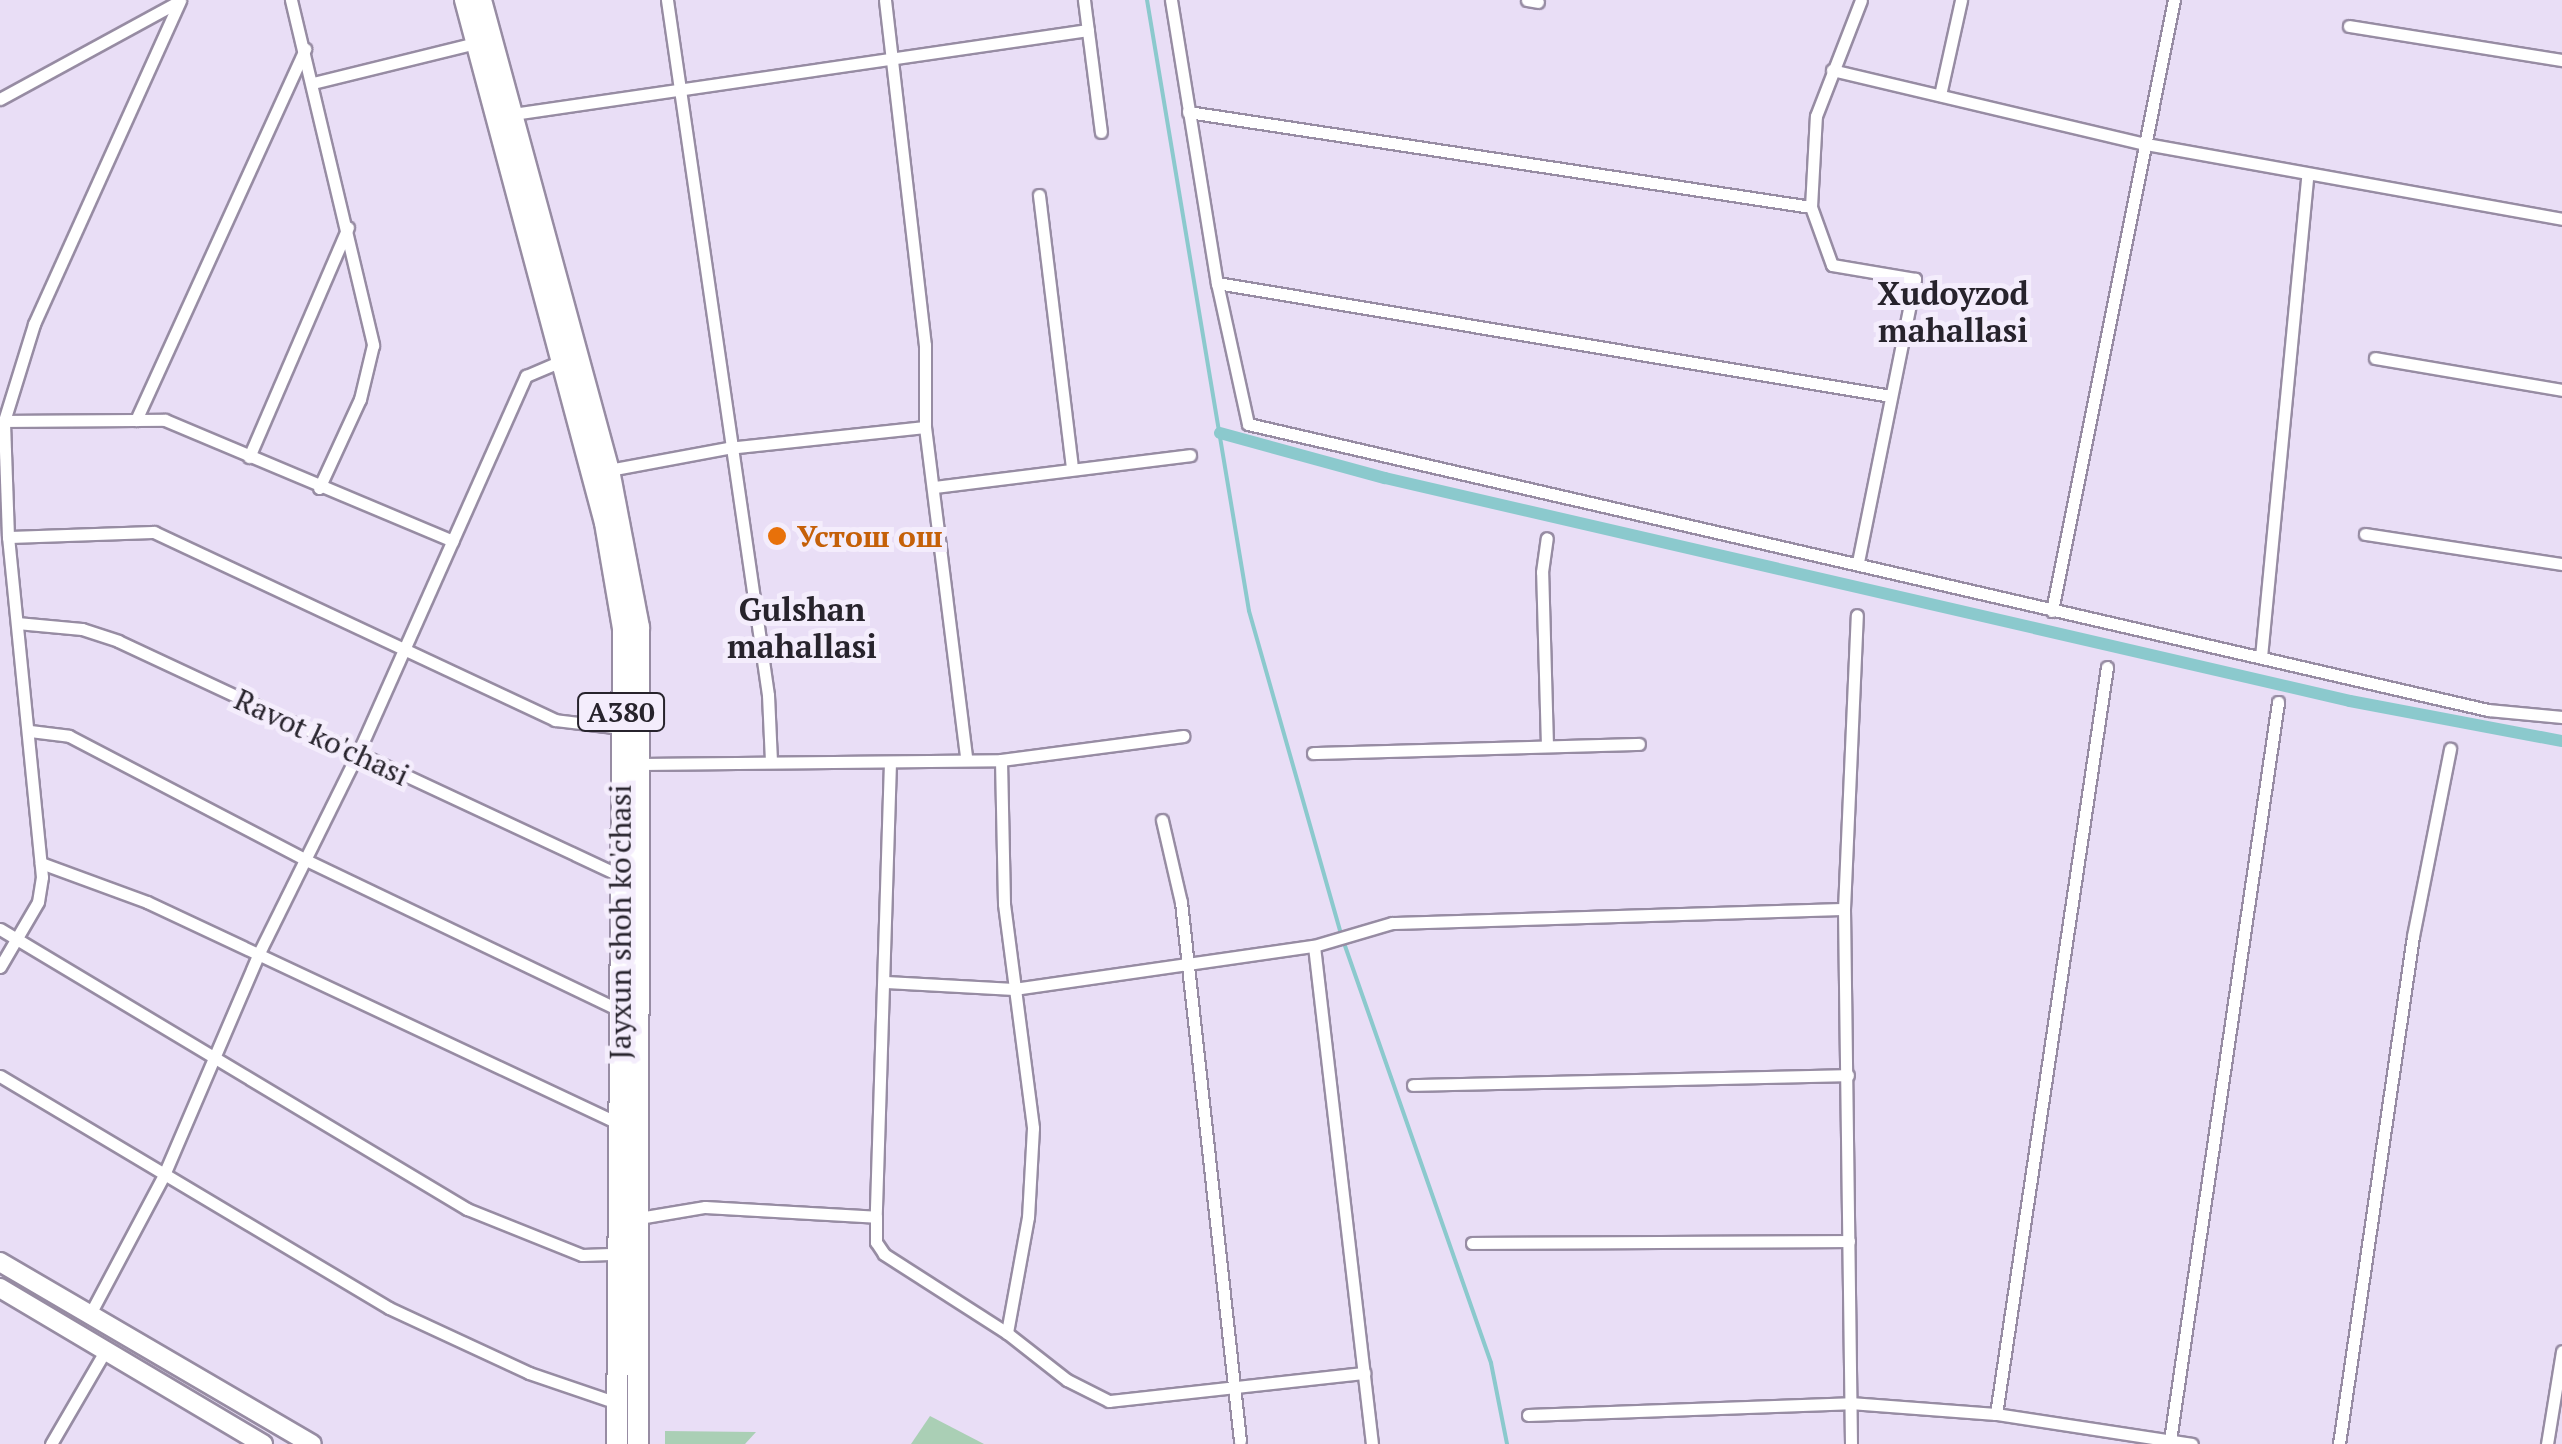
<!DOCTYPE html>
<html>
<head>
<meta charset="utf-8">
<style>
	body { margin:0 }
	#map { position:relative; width:2562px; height:1444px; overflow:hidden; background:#e9def6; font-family:"PT Serif",serif }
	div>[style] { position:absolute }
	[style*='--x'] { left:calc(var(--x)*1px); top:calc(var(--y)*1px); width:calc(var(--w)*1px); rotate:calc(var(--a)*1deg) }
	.green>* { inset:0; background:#aacfb5 }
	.stream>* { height:4px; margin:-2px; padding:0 2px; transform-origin:2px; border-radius:2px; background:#8bc9cd }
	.canal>* { height:12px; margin:-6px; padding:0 6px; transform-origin:6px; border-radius:6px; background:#8bc9cd }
	.roads { filter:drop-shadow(2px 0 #978ca3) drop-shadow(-2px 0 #978ca3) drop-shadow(0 2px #978ca3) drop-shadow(0 -2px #978ca3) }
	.minor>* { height:11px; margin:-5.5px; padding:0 5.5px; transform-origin:5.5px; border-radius:5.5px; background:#fff }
	.secondary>* { height:18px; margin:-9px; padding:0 9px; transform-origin:9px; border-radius:9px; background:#fff }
	.trunk>* { height:20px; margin:-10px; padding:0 10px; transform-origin:10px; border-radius:10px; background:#fff }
	.dots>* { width:28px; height:28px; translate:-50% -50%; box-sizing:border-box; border:5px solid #f4edfc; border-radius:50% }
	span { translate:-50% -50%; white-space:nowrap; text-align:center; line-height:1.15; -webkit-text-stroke:10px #f4edfc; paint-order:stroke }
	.shield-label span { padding:2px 8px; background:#f4edfc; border:2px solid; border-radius:8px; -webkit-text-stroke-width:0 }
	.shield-label { font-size:28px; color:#27232c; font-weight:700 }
	.food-label { font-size:30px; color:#c56008; font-weight:700 }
	.left { translate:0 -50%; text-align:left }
	.street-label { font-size:30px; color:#27232c }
	.neighbourhood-label { font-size:32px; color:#27232c; font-weight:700 }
</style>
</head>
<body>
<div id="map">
	<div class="green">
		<div style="clip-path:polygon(930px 1416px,984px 1444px,911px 1444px)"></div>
		<div style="clip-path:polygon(665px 1431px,756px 1432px,745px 1444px,665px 1444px)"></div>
	</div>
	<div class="stream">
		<div style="--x:1147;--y:0;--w:619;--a:80.52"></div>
		<div style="--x:1249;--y:611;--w:336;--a:74.1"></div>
		<div style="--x:1344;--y:943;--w:445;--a:70.7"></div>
		<div style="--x:1491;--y:1363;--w:83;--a:78.8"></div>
	</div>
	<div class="canal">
		<div style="--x:1220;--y:433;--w:171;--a:15.3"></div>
		<div style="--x:1385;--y:478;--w:990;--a:13.01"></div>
		<div style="--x:2350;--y:701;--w:216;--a:10.7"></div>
	</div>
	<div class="roads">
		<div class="minor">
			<div style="--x:291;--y:0;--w:355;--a:76.6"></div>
			<div style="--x:373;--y:345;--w:56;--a:103.5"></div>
			<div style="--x:360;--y:399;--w:98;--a:114.7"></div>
			<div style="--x:667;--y:0;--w:702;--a:81.73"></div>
			<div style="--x:768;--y:695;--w:66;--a:87.4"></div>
			<div style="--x:885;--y:0;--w:347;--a:83.4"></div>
			<div style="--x:925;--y:345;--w:82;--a:90"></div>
			<div style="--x:925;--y:427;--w:334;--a:82.9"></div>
			<div style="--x:1084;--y:0;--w:133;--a:82.7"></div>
			<div style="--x:1171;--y:0;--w:287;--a:80.8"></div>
			<div style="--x:1217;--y:283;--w:144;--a:77.6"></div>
			<div style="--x:1248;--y:424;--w:1273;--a:12.99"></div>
			<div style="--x:2488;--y:710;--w:74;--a:5.4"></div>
			<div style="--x:1527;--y:0;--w:11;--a:10"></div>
			<div style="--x:2349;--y:26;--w:216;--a:9.1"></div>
			<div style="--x:1832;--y:70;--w:323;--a:13.3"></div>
			<div style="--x:2146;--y:144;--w:423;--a:10.2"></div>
			<div style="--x:313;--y:83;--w:168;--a:-13.8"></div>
			<div style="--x:1940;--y:95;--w:97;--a:-77.5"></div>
			<div style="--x:0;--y:99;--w:203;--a:-28.6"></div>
			<div style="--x:1188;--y:112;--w:630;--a:8.67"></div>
			<div style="--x:513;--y:114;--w:581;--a:-8.31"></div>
			<div style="--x:1039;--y:195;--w:276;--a:83.1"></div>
			<div style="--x:1217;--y:283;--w:683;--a:9.52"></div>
			<div style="--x:2375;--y:358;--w:190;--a:9.7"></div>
			<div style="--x:136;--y:420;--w:408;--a:-65.5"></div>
			<div style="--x:4;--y:421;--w:161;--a:-0.4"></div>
			<div style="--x:165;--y:420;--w:312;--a:22.8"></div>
			<div style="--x:249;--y:457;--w:250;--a:-66.7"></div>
			<div style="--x:609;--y:470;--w:121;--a:-10.5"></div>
			<div style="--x:728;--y:448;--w:198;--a:-6.1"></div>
			<div style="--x:934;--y:487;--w:258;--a:-7.1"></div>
			<div style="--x:2365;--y:534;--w:199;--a:8.7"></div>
			<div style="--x:8;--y:537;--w:146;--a:-2"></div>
			<div style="--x:154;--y:532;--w:443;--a:25.1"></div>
			<div style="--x:555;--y:720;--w:66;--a:6.9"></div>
			<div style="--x:1858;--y:562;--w:289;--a:-78.6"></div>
			<div style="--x:1915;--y:279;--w:84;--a:-170.4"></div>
			<div style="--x:1832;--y:265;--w:62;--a:-109.9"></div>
			<div style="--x:1811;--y:207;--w:91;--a:-86.9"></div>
			<div style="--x:1816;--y:116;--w:124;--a:-68.8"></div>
			<div style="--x:2052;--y:611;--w:623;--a:-78.71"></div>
			<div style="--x:17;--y:623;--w:65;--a:5.3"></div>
			<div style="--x:82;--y:629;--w:38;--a:18"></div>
			<div style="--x:118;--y:641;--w:555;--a:25.04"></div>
			<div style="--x:2261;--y:657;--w:483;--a:-84.5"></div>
			<div style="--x:30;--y:731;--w:39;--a:7"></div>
			<div style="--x:69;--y:736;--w:267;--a:27.6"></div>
			<div style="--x:306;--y:860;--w:347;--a:25.6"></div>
			<div style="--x:1547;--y:746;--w:174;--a:-91.6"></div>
			<div style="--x:1542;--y:572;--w:34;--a:-82"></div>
			<div style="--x:1313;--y:753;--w:326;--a:-1.6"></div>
			<div style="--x:1001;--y:760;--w:144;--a:88.8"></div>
			<div style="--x:1004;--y:904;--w:226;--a:82.6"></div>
			<div style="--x:1033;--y:1128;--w:89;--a:93.2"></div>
			<div style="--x:1028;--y:1217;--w:118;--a:100.3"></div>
			<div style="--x:890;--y:762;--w:455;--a:91.8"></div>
			<div style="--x:876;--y:1217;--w:25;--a:90"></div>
			<div style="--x:876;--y:1242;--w:14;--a:56"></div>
			<div style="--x:884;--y:1254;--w:146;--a:32.7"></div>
			<div style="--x:1007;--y:1333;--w:76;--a:38.1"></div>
			<div style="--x:1067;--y:1380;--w:47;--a:26.6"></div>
			<div style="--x:1109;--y:1401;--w:257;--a:-6.3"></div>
			<div style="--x:641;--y:764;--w:360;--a:-0.6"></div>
			<div style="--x:1001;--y:760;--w:184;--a:-7.5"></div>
			<div style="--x:1162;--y:820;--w:84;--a:77"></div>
			<div style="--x:1181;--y:902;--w:542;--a:83.75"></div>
			<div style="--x:41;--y:863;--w:113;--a:20.2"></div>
			<div style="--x:147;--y:902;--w:520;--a:25.14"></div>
			<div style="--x:0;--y:929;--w:545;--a:30.95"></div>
			<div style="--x:467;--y:1209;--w:124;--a:21.8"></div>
			<div style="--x:582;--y:1255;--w:35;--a:-2"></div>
			<div style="--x:1314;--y:946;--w:501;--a:83.36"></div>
			<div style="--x:0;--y:967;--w:75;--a:-59.7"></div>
			<div style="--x:38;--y:902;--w:25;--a:-81"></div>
			<div style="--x:42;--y:877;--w:342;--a:-95.7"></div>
			<div style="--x:8;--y:537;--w:116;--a:-92"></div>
			<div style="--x:4;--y:421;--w:102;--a:-72.8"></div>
			<div style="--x:34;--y:324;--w:355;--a:-65.7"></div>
			<div style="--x:886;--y:982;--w:128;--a:3.1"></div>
			<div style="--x:1014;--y:989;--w:303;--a:-8.2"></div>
			<div style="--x:1314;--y:946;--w:81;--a:-16.4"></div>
			<div style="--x:1392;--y:923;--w:452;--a:-1.8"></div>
			<div style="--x:0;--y:1076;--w:453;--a:30.8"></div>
			<div style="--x:389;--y:1308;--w:154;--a:24.9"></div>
			<div style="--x:529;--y:1373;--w:93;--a:18.8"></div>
			<div style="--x:1413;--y:1085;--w:435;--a:-1.3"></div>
			<div style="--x:639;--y:1218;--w:67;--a:-9.5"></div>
			<div style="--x:705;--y:1207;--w:171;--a:3.3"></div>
			<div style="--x:1472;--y:1243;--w:377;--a:-0.3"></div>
			<div style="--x:89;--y:1316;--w:157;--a:-62"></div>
			<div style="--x:163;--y:1177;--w:241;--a:-66.8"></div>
			<div style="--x:258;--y:955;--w:225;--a:-63.7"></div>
			<div style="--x:358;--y:753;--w:413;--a:-66"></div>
			<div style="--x:526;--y:376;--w:38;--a:-23"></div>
			<div style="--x:1996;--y:1414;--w:755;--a:-81.55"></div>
			<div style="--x:1528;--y:1415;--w:322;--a:-2.1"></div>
			<div style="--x:1850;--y:1403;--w:146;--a:4.3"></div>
			<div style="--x:1996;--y:1414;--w:198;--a:8.7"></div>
			<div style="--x:2170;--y:1440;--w:746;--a:-81.67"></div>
			<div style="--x:51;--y:1444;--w:105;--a:-59.8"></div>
			<div style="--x:1851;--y:1444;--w:535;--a:-90.75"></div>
			<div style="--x:1844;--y:909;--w:294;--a:-87.5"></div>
			<div style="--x:2339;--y:1444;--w:513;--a:-81.71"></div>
			<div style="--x:2413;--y:936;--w:191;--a:-78.8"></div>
			<div style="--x:2547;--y:1444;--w:94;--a:-80.8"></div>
		</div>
		<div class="secondary">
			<div style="--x:0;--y:1262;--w:361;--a:30.3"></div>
			<div style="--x:0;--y:1288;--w:306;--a:30.7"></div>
		</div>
		<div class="trunk">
			<div style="--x:465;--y:0;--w:541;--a:75.01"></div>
			<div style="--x:605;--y:523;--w:107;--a:80.3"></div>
			<div style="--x:623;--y:628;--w:816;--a:90.42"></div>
			<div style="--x:481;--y:0;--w:487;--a:74.8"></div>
			<div style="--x:609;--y:470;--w:160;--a:79.2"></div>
			<div style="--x:639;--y:627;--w:817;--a:90.07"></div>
		</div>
	</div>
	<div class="dots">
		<div style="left:777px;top:536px;background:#e8710a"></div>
	</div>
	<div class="shield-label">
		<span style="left:621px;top:712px">A380</span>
	</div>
	<div class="food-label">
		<span class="left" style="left:797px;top:536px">Устош ош</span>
	</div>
	<div class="street-label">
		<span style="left:322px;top:737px;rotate:25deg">Ravot ko'chasi</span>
		<span style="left:620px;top:922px;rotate:-90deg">Jayxun shoh ko'chasi</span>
	</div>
	<div class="neighbourhood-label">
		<span style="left:1953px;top:312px">Xudoyzod<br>mahallasi</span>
		<span style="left:802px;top:628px">Gulshan<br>mahallasi</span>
	</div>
</div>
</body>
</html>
